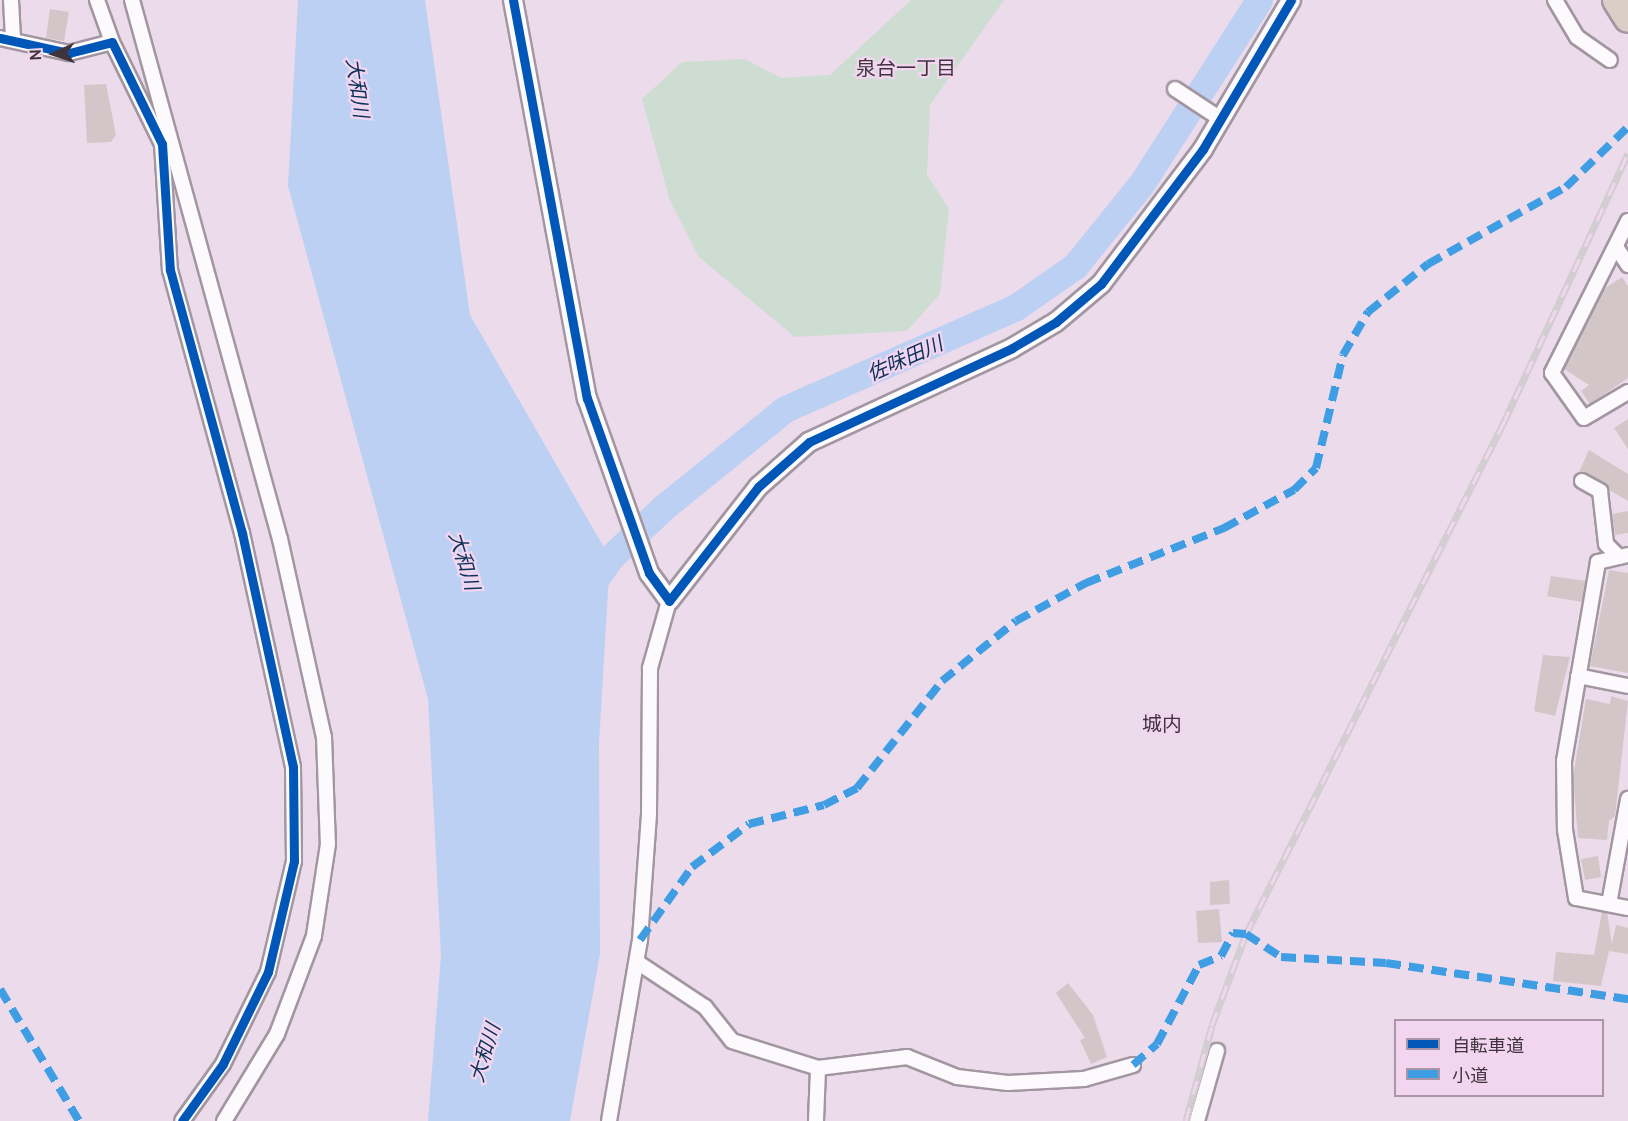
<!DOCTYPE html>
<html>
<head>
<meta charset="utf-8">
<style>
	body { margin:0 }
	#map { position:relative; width:1628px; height:1121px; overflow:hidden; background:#ecdbea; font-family:Cabin,"Noto Sans JP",sans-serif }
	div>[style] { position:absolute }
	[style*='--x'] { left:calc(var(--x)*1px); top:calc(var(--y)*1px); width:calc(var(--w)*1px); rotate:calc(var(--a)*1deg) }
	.green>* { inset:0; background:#ceddd2 }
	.water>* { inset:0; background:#bcd0f4 }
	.river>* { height:27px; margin:-13.5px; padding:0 13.5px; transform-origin:13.5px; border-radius:13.5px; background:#bcd0f4 }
	.building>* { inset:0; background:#d3c6c8 }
	.roads { filter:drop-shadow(2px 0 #a296a1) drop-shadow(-2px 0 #a296a1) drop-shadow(0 2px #a296a1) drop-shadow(0 -2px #a296a1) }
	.minor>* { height:14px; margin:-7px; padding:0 7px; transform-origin:7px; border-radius:7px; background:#fcfafc }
	.tertiary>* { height:18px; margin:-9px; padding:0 9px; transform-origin:9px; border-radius:9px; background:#fcfafc }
	.motorway>* { height:26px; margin:-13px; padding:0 13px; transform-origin:13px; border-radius:13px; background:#dbcec7 }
	.rail>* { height:7px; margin-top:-3.5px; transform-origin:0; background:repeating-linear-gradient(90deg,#f2d5ef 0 14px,#d2cdd1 0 28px); box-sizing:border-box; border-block:2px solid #d2cdd1 }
	.quiet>* { height:8px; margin-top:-4px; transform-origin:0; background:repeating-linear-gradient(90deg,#3f9de3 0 15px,transparent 0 23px) }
	.cycleway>* { height:9px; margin:-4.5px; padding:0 4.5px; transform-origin:4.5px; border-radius:4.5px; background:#0057b8 }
	span { translate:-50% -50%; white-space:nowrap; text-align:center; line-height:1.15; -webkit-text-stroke:4.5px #f2d5ef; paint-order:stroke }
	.neighbourhood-label { font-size:20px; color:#3f343e }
	.water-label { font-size:20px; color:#0d325a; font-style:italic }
	.legend { position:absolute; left:1394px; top:1019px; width:210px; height:78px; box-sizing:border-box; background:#f2d5ef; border:2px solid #aa95a8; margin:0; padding:8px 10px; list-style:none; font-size:18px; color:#3f343e }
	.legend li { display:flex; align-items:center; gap:12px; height:30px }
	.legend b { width:30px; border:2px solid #aa95a8 }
	.north { position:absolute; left:24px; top:24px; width:60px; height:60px; -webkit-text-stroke:4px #f2d5ef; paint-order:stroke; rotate:267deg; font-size:16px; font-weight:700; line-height:24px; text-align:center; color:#3f343e }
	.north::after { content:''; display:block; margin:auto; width:21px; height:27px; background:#3f343e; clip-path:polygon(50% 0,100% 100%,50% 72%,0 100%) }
</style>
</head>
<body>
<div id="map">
	<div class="green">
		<div style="clip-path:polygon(911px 0,1004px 0,930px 105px,927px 175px,949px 209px,940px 294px,907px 331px,795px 337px,699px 257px,670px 201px,642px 99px,682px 62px,745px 59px,781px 78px,830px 75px)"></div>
	</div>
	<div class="water">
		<div style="clip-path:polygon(298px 0,425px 0,470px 315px,610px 558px,599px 743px,600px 954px,570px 1121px,428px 1121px,441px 955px,428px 699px,288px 186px)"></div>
	</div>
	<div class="river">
		<div style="--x:590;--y:587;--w:35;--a:-55"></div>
		<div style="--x:610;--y:558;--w:74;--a:-43.4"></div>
		<div style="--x:664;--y:507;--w:156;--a:-39"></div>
		<div style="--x:785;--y:409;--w:253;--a:-23.8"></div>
		<div style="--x:1016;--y:307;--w:72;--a:-34.8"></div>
		<div style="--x:1075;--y:266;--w:107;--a:-51.1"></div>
		<div style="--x:1142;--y:183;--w:217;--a:-57.4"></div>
	</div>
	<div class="building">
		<div style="clip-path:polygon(50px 9px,69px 12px,64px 41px,46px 38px)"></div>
		<div style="clip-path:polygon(106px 84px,116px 135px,111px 142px,87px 143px,84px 85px)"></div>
		<div style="clip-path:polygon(1622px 277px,1628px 286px,1628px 378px,1590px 404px,1581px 391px,1589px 385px,1564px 369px,1604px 289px)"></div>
		<div style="clip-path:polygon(1628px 419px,1628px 449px,1614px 428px)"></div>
		<div style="clip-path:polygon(1589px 450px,1628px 474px,1628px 501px,1579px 472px)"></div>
		<div style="clip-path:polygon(1628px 511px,1628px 533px,1615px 535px,1612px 514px)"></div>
		<div style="clip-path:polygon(1609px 570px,1628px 573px,1628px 673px,1590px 666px)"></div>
		<div style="clip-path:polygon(1551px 576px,1586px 581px,1582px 602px,1547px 596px)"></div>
		<div style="clip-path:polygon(1543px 655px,1570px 657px,1555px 716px,1534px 711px)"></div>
		<div style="clip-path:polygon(1611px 696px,1628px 701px,1615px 816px,1609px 821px,1607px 840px,1578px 838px,1573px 777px,1586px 699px,1610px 704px)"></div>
		<div style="clip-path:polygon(1598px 856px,1601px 877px,1585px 880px,1581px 859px)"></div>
		<div style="clip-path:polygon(1229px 880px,1230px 904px,1210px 905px,1210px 882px)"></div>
		<div style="clip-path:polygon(1219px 909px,1222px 942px,1198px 943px,1196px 911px)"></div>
		<div style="clip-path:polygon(1602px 912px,1607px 913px,1612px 944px,1616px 925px,1628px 928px,1628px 954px,1609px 951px,1601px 986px,1553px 981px,1556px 952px,1594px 955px)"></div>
		<div style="clip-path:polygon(1068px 983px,1093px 1015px,1107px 1057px,1091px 1064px,1080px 1040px,1085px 1038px,1056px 993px)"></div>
	</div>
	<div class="roads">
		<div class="minor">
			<div style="--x:11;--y:0;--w:38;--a:87"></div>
			<div style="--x:97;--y:0;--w:45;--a:70.3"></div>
			<div style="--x:132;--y:0;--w:559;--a:74.65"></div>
			<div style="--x:280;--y:539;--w:203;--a:77.5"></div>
			<div style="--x:324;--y:737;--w:107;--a:87.9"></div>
			<div style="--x:328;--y:844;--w:93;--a:98.7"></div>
			<div style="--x:314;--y:936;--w:105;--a:110.7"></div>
			<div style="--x:277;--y:1034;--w:102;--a:121.3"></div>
			<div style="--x:1555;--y:0;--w:43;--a:59.3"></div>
			<div style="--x:1577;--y:37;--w:40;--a:34.9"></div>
			<div style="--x:0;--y:38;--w:71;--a:12.3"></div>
			<div style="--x:69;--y:53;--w:44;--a:-14.3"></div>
			<div style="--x:112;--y:42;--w:114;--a:63.9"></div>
			<div style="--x:162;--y:144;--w:126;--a:86.4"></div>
			<div style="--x:170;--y:270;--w:273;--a:74.7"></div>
			<div style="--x:242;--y:533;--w:239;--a:77.7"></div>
			<div style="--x:293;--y:767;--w:94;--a:89.4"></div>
			<div style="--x:294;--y:861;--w:114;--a:103.2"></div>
			<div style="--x:268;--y:972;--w:102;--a:116.1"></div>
			<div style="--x:223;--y:1064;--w:70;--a:125.7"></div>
			<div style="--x:1175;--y:89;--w:56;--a:33.4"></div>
			<div style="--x:1628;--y:221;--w:170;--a:116.6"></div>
			<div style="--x:1552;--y:373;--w:55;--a:54.6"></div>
			<div style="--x:1584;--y:418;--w:51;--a:-30.6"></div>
			<div style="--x:1616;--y:247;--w:22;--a:56"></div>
			<div style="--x:1582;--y:481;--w:21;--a:29"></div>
			<div style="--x:1600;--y:491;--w:53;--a:83.5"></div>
			<div style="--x:1606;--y:544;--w:18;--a:45"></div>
			<div style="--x:1628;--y:555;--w:31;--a:167"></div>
			<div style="--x:1598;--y:562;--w:202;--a:99.7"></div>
			<div style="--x:1564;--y:761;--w:69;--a:89.2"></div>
			<div style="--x:1565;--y:830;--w:69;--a:80.8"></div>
			<div style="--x:1576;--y:898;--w:53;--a:10.9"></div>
			<div style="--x:1578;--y:676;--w:51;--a:11.3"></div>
			<div style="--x:1609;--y:904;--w:107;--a:-79.7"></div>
			<div style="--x:637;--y:962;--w:82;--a:33.5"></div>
			<div style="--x:705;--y:1007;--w:43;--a:51.5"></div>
			<div style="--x:732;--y:1041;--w:90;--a:17.4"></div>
			<div style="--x:818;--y:1068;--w:90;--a:-7"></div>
			<div style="--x:907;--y:1057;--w:54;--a:21.8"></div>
			<div style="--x:957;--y:1077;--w:51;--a:6.7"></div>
			<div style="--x:1008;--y:1083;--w:76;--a:-3"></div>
			<div style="--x:1084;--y:1079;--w:51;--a:-15.9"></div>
			<div style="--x:609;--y:1121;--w:184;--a:-80.3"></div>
			<div style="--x:640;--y:940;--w:126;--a:-85.9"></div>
			<div style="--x:649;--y:814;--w:146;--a:-89.6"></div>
			<div style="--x:650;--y:668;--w:70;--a:-74.2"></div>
			<div style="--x:816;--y:1121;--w:53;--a:-87.8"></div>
			<div style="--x:1197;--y:1121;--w:73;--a:-74.1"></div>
		</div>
		<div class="tertiary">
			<div style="--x:513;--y:0;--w:405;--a:79.5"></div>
			<div style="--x:587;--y:398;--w:186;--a:70.5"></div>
			<div style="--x:649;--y:573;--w:34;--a:54"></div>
			<div style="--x:669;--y:601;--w:145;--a:-52"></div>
			<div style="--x:758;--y:487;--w:68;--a:-41.4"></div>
			<div style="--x:809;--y:442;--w:224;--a:-24.8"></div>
			<div style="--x:1012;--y:348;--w:51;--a:-30.6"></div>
			<div style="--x:1056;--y:322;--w:59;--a:-40.2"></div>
			<div style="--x:1101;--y:284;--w:169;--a:-52.9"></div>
			<div style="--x:1203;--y:149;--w:173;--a:-59.4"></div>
		</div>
		<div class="motorway">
			<div style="--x:1616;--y:0;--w:22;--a:58"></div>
		</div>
	</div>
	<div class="rail">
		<div style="--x:1186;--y:1121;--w:99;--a:-74.8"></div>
		<div style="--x:1212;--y:1025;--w:97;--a:-69.5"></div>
		<div style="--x:1246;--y:934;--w:571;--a:-63.26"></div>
		<div style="--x:1503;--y:424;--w:298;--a:-65.2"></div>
	</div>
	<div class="quiet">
		<div style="--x:640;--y:940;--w:90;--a:-54.5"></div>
		<div style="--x:692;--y:867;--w:71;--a:-37"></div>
		<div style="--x:749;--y:824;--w:77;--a:-14.2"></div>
		<div style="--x:824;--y:805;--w:37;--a:-27"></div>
		<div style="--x:857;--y:788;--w:137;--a:-51.5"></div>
		<div style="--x:942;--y:681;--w:95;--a:-39"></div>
		<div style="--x:1016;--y:621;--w:80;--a:-28.5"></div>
		<div style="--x:1086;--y:583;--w:149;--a:-21.7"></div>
		<div style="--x:1224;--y:528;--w:80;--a:-28.5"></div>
		<div style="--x:1294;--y:490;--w:31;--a:-45"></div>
		<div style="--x:1316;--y:468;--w:116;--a:-76.6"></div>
		<div style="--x:1343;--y:355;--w:50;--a:-59.8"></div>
		<div style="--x:1368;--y:312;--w:77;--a:-38.7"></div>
		<div style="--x:1428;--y:264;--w:158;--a:-29.2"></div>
		<div style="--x:1566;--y:187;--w:86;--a:-44.1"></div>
		<div style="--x:0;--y:989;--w:154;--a:59.1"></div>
		<div style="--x:1133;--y:1065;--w:32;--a:-41"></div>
		<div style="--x:1157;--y:1044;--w:89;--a:-62"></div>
		<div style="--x:1199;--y:965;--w:24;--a:-22"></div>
		<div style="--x:1221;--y:956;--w:26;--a:-62"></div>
		<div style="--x:1233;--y:933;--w:13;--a:4"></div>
		<div style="--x:1246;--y:934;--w:42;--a:33.3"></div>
		<div style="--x:1281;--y:957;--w:105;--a:3.3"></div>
		<div style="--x:1386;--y:963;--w:245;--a:8.5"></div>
	</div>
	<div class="cycleway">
		<div style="--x:513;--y:0;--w:405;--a:79.5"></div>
		<div style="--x:587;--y:398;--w:186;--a:70.5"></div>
		<div style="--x:649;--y:573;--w:34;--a:54"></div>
		<div style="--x:669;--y:601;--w:145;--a:-52"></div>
		<div style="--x:758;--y:487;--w:68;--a:-41.4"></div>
		<div style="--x:809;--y:442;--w:224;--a:-24.8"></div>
		<div style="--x:1012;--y:348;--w:51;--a:-30.6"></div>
		<div style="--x:1056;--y:322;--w:59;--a:-40.2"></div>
		<div style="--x:1101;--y:284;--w:169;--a:-52.9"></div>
		<div style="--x:1203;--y:149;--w:173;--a:-59.4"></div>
		<div style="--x:0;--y:38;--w:71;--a:12.3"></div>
		<div style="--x:69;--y:53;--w:44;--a:-14.3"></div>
		<div style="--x:112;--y:42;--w:114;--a:63.9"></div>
		<div style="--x:162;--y:144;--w:126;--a:86.4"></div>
		<div style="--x:170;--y:270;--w:273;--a:74.7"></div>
		<div style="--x:242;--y:533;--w:239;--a:77.7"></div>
		<div style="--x:293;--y:767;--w:94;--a:89.4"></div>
		<div style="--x:294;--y:861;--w:114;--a:103.2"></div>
		<div style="--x:268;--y:972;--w:102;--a:116.1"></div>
		<div style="--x:223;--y:1064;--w:70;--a:125.7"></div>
	</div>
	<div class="neighbourhood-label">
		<span style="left:906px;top:68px">泉台一丁目</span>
		<span style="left:1162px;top:724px">城内</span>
	</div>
	<div class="water-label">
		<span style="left:357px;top:88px;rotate:82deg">大和川</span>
		<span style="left:905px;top:359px;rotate:-24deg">佐味田川</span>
		<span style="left:464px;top:561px;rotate:73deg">大和川</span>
		<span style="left:485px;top:1053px;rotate:-73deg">大和川</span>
	</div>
	<ul class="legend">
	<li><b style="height:8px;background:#0057b8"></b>自転車道</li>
	<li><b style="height:8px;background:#3f9de3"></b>小道</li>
	</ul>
	<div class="north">N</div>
</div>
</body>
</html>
